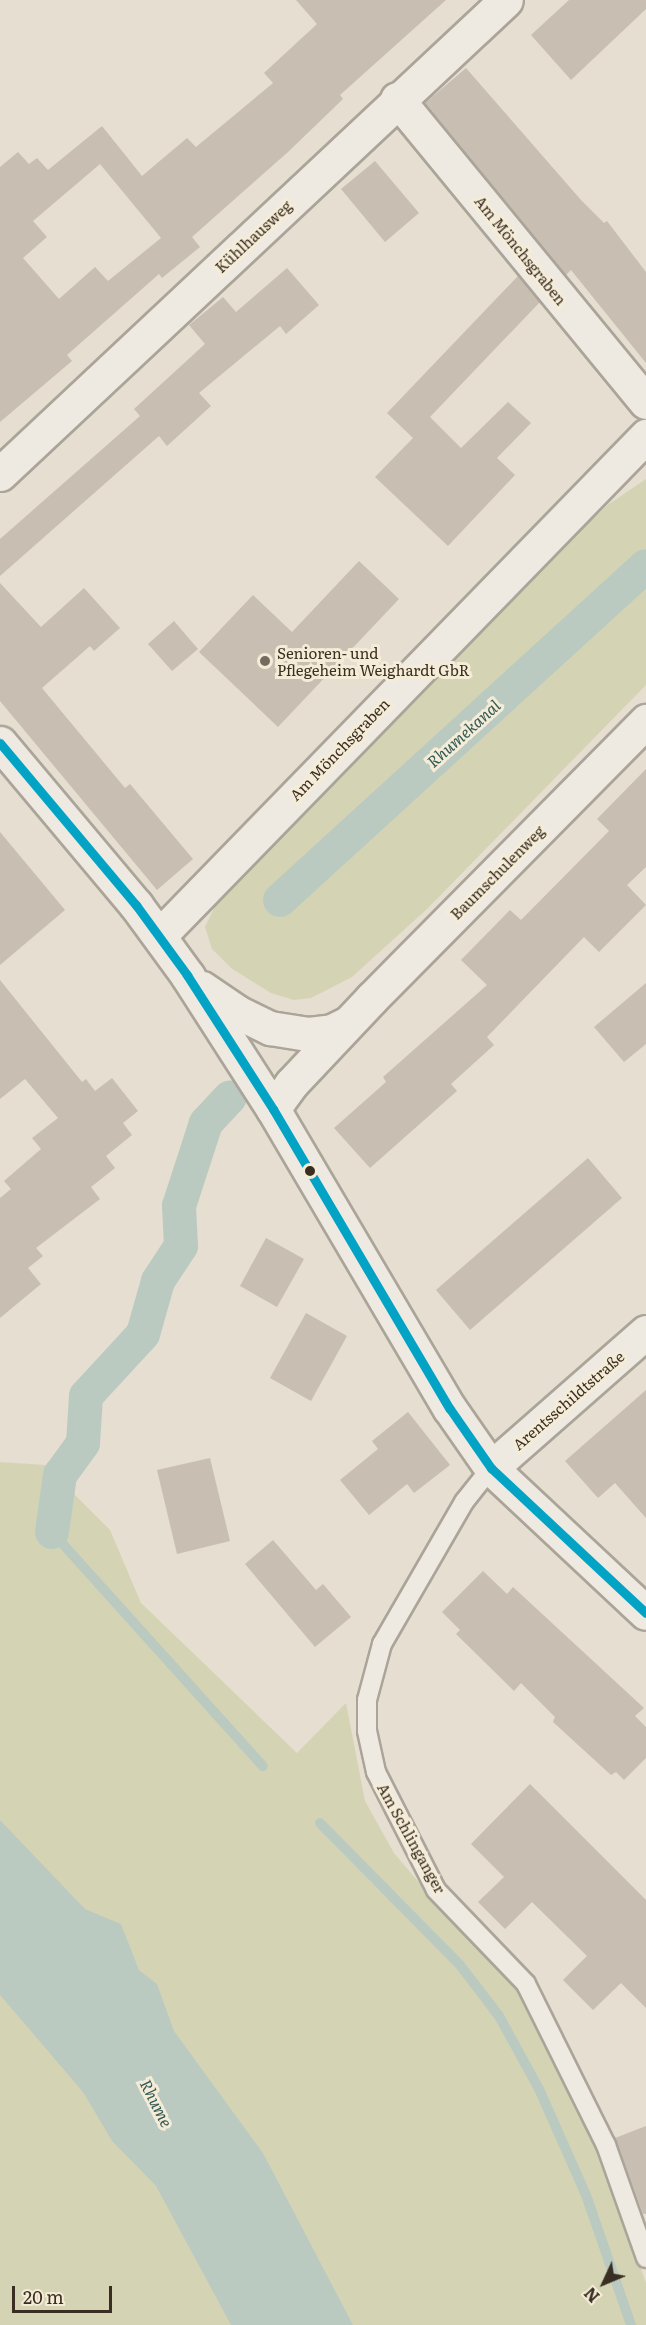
<!DOCTYPE html>
<html>
<head>
<meta charset="utf-8">
<style>
	body { margin:0 }
	#map { position:relative; width:646px; height:2325px; overflow:hidden; background:#e5ded1; font-family:Literata,serif }
	div>[style] { position:absolute }
	[style*='--x'] { left:calc(var(--x)*1px); top:calc(var(--y)*1px); width:calc(var(--w)*1px); rotate:calc(var(--a)*1deg) }
	.green>* { inset:0; background:#d4d4b4 }
	.water>* { inset:0; background:#bbcac1 }
	.stream>* { height:10px; margin:-5px; padding:0 5px; transform-origin:5px; border-radius:5px; background:#bbcac1 }
	.canal>* { height:34px; margin:-17px; padding:0 17px; transform-origin:17px; border-radius:17px; background:#bbcac1 }
	.building>* { inset:0; background:#c9beb2 }
	.roads { filter:drop-shadow(2px 0 #aba499) drop-shadow(-2px 0 #aba499) drop-shadow(0 2px #aba499) drop-shadow(0 -2px #aba499) }
	.service>* { height:18px; margin:-9px; padding:0 9px; transform-origin:9px; border-radius:9px; background:#eeeae2 }
	.minor>* { height:33px; margin:-16.5px; padding:0 16.5px; transform-origin:16.5px; border-radius:16.5px; background:#eeeae2 }
	.bus-1>* { height:9px; margin:-4.5px; padding:0 4.5px; transform-origin:4.5px; border-radius:4.5px; background:#03a3c5 }
	.dots>* { width:16px; height:16px; translate:-50% -50%; box-sizing:border-box; border:3px solid #f5ecd8; border-radius:50% }
	span { translate:-50% -50%; white-space:nowrap; text-align:center; line-height:1.15; -webkit-text-stroke:6px #f5ecd8; paint-order:stroke }
	.street-label { font-size:15px; color:#3a2d21 }
	.poi-label { font-size:15px; color:#3a2d21 }
	.left { translate:0 -50%; text-align:left }
	.water-label { font-size:16px; color:#315956; font-style:italic }
	.north { position:absolute; left:574px; top:2253px; width:60px; height:60px; -webkit-text-stroke:4px #f5ecd8; paint-order:stroke; rotate:226deg; font-size:16px; font-weight:700; line-height:24px; text-align:center; color:#3a2d21 }
	.north::after { content:''; display:block; margin:auto; width:21px; height:27px; background:#3a2d21; clip-path:polygon(50% 0,100% 100%,50% 72%,0 100%) }
	.scale { position:absolute; left:12px; top:2286px; width:100px; height:27px; box-sizing:border-box; border:3px solid #3a2d21; border-top:0; padding-left:8px; font-size:18px; line-height:21px; white-space:nowrap; color:#3a2d21; -webkit-text-stroke:4px #f5ecd8; paint-order:stroke }
</style>
</head>
<body>
<div id="map">
	<div class="green">
		<div style="clip-path:polygon(646px 479px,646px 685px,428px 908px,352px 977px,311px 998px,294px 1000px,271px 993px,231px 968px,212px 949px,205px 927px,220px 896px,568px 541px,609px 504px)"></div>
		<div style="clip-path:polygon(0 1462px,45px 1465px,110px 1530px,141px 1603px,297px 1753px,346px 1703px,365px 1801px,394px 1853px,433px 1899px,517px 1986px,597px 2147px,646px 2283px,646px 2325px,0 2325px)"></div>
	</div>
	<div class="water">
		<div style="clip-path:polygon(0 1820px,85px 1909px,121px 1924px,139px 1970px,157px 1984px,174px 2031px,263px 2153px,353px 2325px,231px 2325px,156px 2186px,112px 2141px,83px 2092px,0 1995px)"></div>
	</div>
	<div class="stream">
		<div style="--x:52;--y:1532;--w:315;--a:48"></div>
		<div style="--x:320;--y:1823;--w:199;--a:45.4"></div>
		<div style="--x:460;--y:1965;--w:64;--a:52.6"></div>
		<div style="--x:499;--y:2016;--w:83;--a:61.3"></div>
		<div style="--x:539;--y:2089;--w:116;--a:66.1"></div>
		<div style="--x:586;--y:2195;--w:138;--a:70.9"></div>
	</div>
	<div class="canal">
		<div style="--x:280;--y:900;--w:495;--a:-42.4"></div>
		<div style="--x:52;--y:1532;--w:58;--a:-82"></div>
		<div style="--x:60;--y:1475;--w:39;--a:-54"></div>
		<div style="--x:83;--y:1443;--w:47;--a:-86.3"></div>
		<div style="--x:86;--y:1396;--w:84;--a:-47.4"></div>
		<div style="--x:143;--y:1334;--w:55;--a:-74.2"></div>
		<div style="--x:158;--y:1281;--w:42;--a:-56.7"></div>
		<div style="--x:181;--y:1246;--w:40;--a:-92.9"></div>
		<div style="--x:179;--y:1206;--w:87;--a:-72"></div>
		<div style="--x:206;--y:1123;--w:35;--a:-47"></div>
	</div>
	<div class="building">
		<div style="clip-path:polygon(evenodd,296px 0,446px 0,340px 95px,343px 99px,288px 152px,192px 237px,200px 247px,162px 278px,159px 274px,67px 355px,72px 361px,0 422px,0 167px,18px 152px,29px 164px,37px 158px,48px 170px,102px 126px,142px 176px,187px 138px,196px 147px,273px 83px,264px 73px,317px 24px,296px 0,100px 164px,161px 238px,108px 281px,95px 267px,59px 299px,23px 258px,47px 237px,33px 221px,100px 164px)"></div>
		<div style="clip-path:polygon(569px 0,646px 0,646px 9px,571px 80px,531px 35px)"></div>
		<div style="clip-path:polygon(466px 68px,581px 200px,604px 223px,607px 221px,646px 272px,646px 363px,571px 270px,566px 275px,425px 103px)"></div>
		<div style="clip-path:polygon(375px 161px,419px 213px,385px 242px,341px 189px)"></div>
		<div style="clip-path:polygon(287px 268px,319px 305px,286px 334px,280px 326px,199px 393px,211px 406px,167px 446px,159px 436px,0 576px,0 539px,140px 416px,134px 409px,205px 344px,189px 325px,223px 297px,236px 312px)"></div>
		<div style="clip-path:polygon(518px 276px,540px 302px,430px 417px,461px 448px,508px 402px,531px 423px,497px 458px,515px 475px,448px 546px,375px 477px,413px 438px,387px 413px)"></div>
		<div style="clip-path:polygon(359px 561px,399px 599px,278px 727px,199px 652px,253px 595px,292px 632px)"></div>
		<div style="clip-path:polygon(0 583px,41px 627px,84px 588px,120px 628px,94px 651px,90px 646px,42px 688px,125px 788px,130px 784px,193px 859px,157px 890px,0 701px)"></div>
		<div style="clip-path:polygon(174px 621px,198px 649px,172px 671px,148px 644px)"></div>
		<div style="clip-path:polygon(646px 769px,646px 867px,627px 885px,646px 905px,599px 952px,584px 937px,487px 1037px,494px 1045px,451px 1084px,457px 1091px,370px 1168px,334px 1128px,386px 1082px,383px 1077px,487px 985px,461px 960px,510px 910px,521px 920px,609px 831px,597px 819px)"></div>
		<div style="clip-path:polygon(0 832px,65px 910px,0 965px)"></div>
		<div style="clip-path:polygon(0 980px,82px 1082px,86px 1079px,95px 1091px,112px 1078px,138px 1111px,123px 1123px,132px 1135px,106px 1156px,115px 1168px,91px 1187px,100px 1199px,36px 1248px,43px 1256px,28px 1268px,41px 1284px,0 1318px,0 1198px,11px 1189px,4px 1181px,41px 1149px,32px 1138px,58px 1118px,25px 1079px,0 1099px)"></div>
		<div style="clip-path:polygon(646px 983px,646px 1044px,624px 1062px,594px 1027px)"></div>
		<div style="clip-path:polygon(588px 1158px,622px 1198px,470px 1330px,436px 1290px)"></div>
		<div style="clip-path:polygon(266px 1238px,304px 1259px,277px 1307px,240px 1286px)"></div>
		<div style="clip-path:polygon(306px 1313px,347px 1336px,311px 1401px,270px 1378px)"></div>
		<div style="clip-path:polygon(646px 1390px,646px 1518px,615px 1483px,598px 1498px,565px 1461px)"></div>
		<div style="clip-path:polygon(408px 1412px,450px 1465px,414px 1493px,407px 1484px,369px 1515px,340px 1480px,378px 1449px,372px 1441px)"></div>
		<div style="clip-path:polygon(210px 1458px,230px 1541px,177px 1554px,157px 1470px)"></div>
		<div style="clip-path:polygon(273px 1540px,316px 1590px,323px 1584px,351px 1617px,315px 1647px,245px 1564px)"></div>
		<div style="clip-path:polygon(483px 1571px,507px 1594px,513px 1587px,644px 1708px,635px 1716px,646px 1727px,646px 1758px,624px 1780px,616px 1772px,611px 1775px,553px 1722px,555px 1717px,521px 1683px,514px 1691px,456px 1634px,460px 1630px,442px 1612px)"></div>
		<div style="clip-path:polygon(530px 1784px,646px 1900px,646px 2008px,621px 1983px,593px 2010px,563px 1980px,587px 1956px,532px 1902px,505px 1929px,478px 1902px,504px 1877px,471px 1844px)"></div>
		<div style="clip-path:polygon(646px 2126px,646px 2214px,643px 2214px,615px 2138px)"></div>
	</div>
	<div class="roads">
		<div class="service">
			<div style="--x:491;--y:1468;--w:43;--a:128.5"></div>
			<div style="--x:464;--y:1502;--w:164;--a:120"></div>
			<div style="--x:382;--y:1644;--w:58;--a:105"></div>
			<div style="--x:367;--y:1700;--w:31;--a:90"></div>
			<div style="--x:367;--y:1731;--w:42;--a:77.6"></div>
			<div style="--x:376;--y:1772;--w:132;--a:63"></div>
			<div style="--x:436;--y:1890;--w:130;--a:46.2"></div>
			<div style="--x:526;--y:1984;--w:180;--a:63.6"></div>
			<div style="--x:606;--y:2145;--w:120;--a:70.5"></div>
		</div>
		<div class="minor">
			<div style="--x:397;--y:99;--w:392;--a:50.6"></div>
			<div style="--x:0;--y:474;--w:693;--a:-43.13"></div>
			<div style="--x:0;--y:743;--w:212;--a:50"></div>
			<div style="--x:136;--y:905;--w:87;--a:53.9"></div>
			<div style="--x:187;--y:975;--w:159;--a:57.3"></div>
			<div style="--x:273;--y:1109;--w:348;--a:59.5"></div>
			<div style="--x:450;--y:1409;--w:72;--a:55.2"></div>
			<div style="--x:491;--y:1468;--w:212;--a:43.1"></div>
			<div style="--x:160;--y:935;--w:697;--a:-45.76"></div>
			<div style="--x:202;--y:988;--w:42;--a:34.4"></div>
			<div style="--x:237;--y:1012;--w:37;--a:26"></div>
			<div style="--x:270;--y:1028;--w:39;--a:9"></div>
			<div style="--x:309;--y:1034;--w:23;--a:-7"></div>
			<div style="--x:332;--y:1031;--w:18;--a:-27"></div>
			<div style="--x:273;--y:1109;--w:31;--a:-54"></div>
			<div style="--x:291;--y:1084;--w:118;--a:-46.7"></div>
			<div style="--x:372;--y:998;--w:390;--a:-45.3"></div>
			<div style="--x:491;--y:1468;--w:206;--a:-41.3"></div>
		</div>
	</div>
	<div class="bus-1">
		<div style="--x:0;--y:743;--w:212;--a:50"></div>
		<div style="--x:136;--y:905;--w:87;--a:53.9"></div>
		<div style="--x:187;--y:975;--w:159;--a:57.3"></div>
		<div style="--x:273;--y:1109;--w:348;--a:59.5"></div>
		<div style="--x:450;--y:1409;--w:72;--a:55.2"></div>
		<div style="--x:491;--y:1468;--w:212;--a:43.1"></div>
	</div>
	<div class="dots">
		<div style="left:265px;top:661px;background:#766b5f"></div>
		<div style="left:310px;top:1171px;background:#3a2d21"></div>
	</div>
	<div class="street-label">
		<span style="left:253px;top:236px;rotate:-43deg">Kühlhausweg</span>
		<span style="left:521px;top:250px;rotate:51deg">Am Mönchsgraben</span>
		<span style="left:339px;top:749px;rotate:-46deg">Am Mönchsgraben</span>
		<span style="left:497px;top:872px;rotate:-45deg">Baumschulenweg</span>
		<span style="left:568px;top:1400px;rotate:-41deg">Arentsschildtstraße</span>
		<span style="left:412px;top:1838px;rotate:61deg">Am Schlinganger</span>
	</div>
	<div class="poi-label">
		<span class="left" style="left:277px;top:661px">Senioren- und<br>Pflegeheim Weighardt GbR</span>
	</div>
	<div class="water-label">
		<span style="left:463px;top:733px;rotate:-42deg">Rhumekanal</span>
		<span style="left:157px;top:2103px;rotate:63deg">Rhume</span>
	</div>
	<div class="north">N</div>
	<div class="scale">20 m</div>
</div>
</body>
</html>
